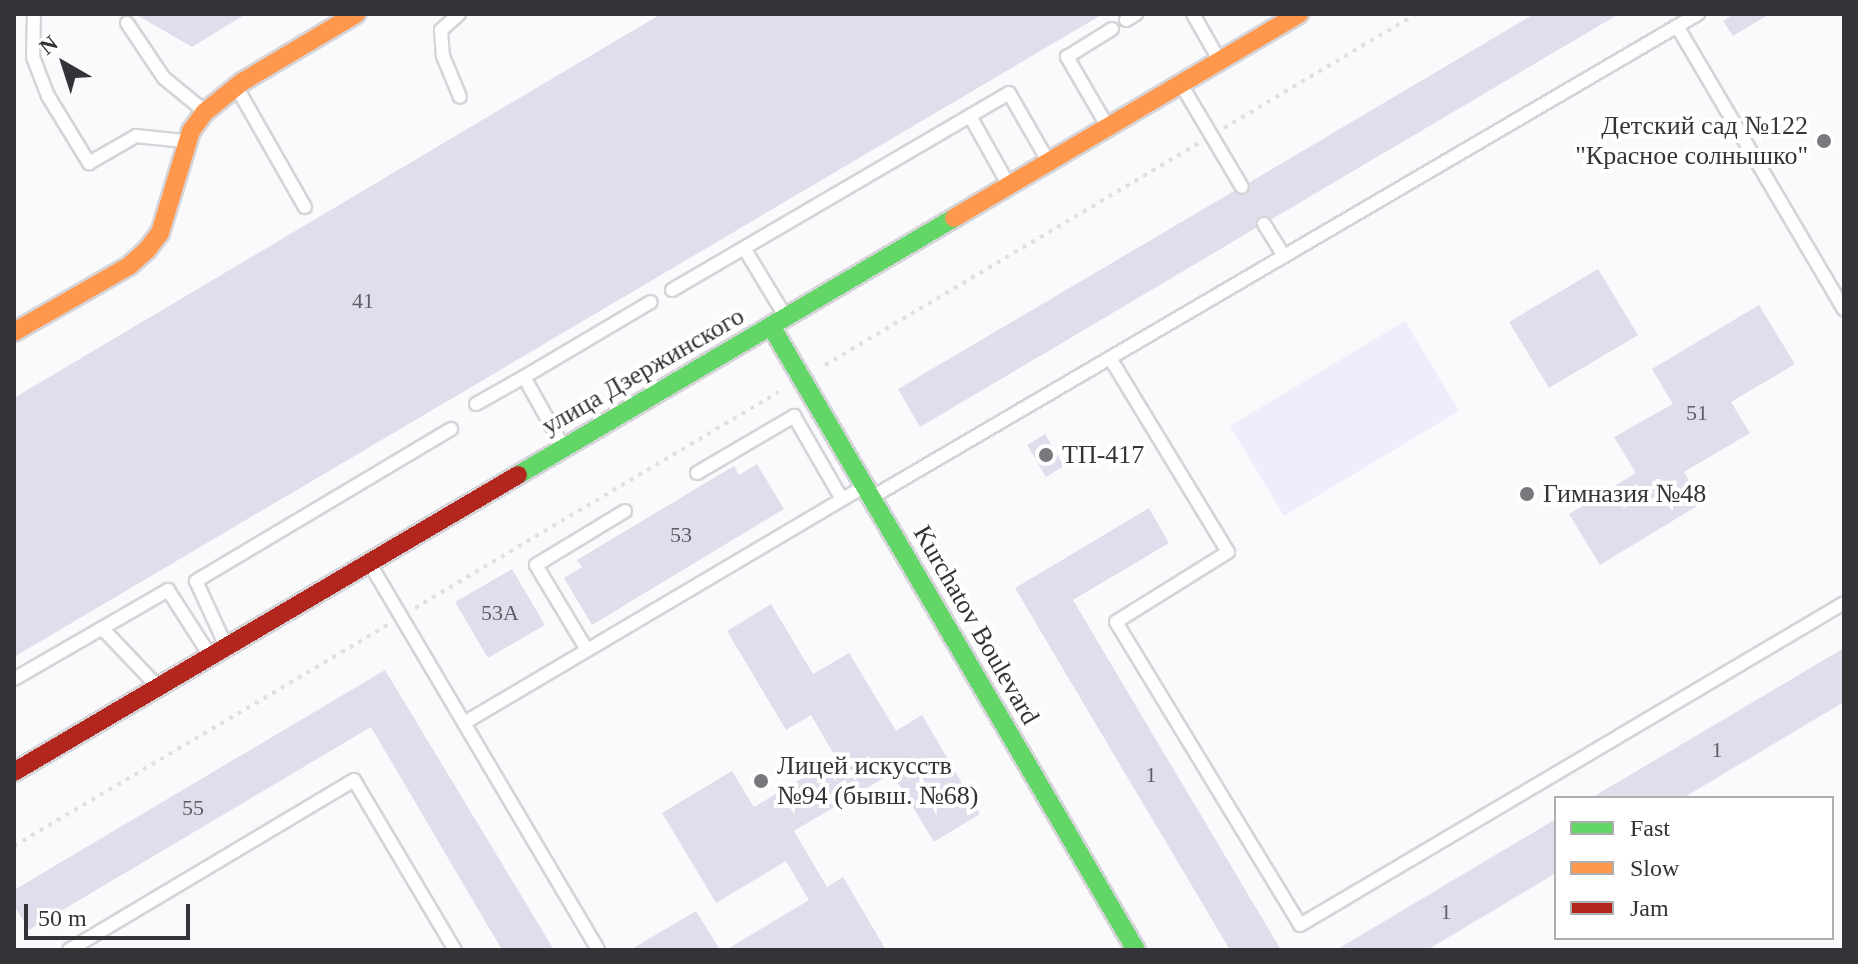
<!DOCTYPE html>
<html>
<head>
<meta charset="utf-8">
<style>
	body { margin:0 }
	#map { position:relative; width:1858px; height:964px; overflow:hidden; background:#fafafd; font-family:Georgia,serif }
	div>[style] { position:absolute }
	[style*='--x'] { left:calc(var(--x)*1px); top:calc(var(--y)*1px); width:calc(var(--w)*1px); rotate:calc(var(--a)*1deg) }
	.green>* { inset:0; background:#eeedfb }
	.building>* { inset:0; background:#e0deec }
	.path>* { height:4px; margin-top:-2px; transform-origin:0; background:repeating-linear-gradient(90deg,#e0e0e2 0 4px,transparent 0 10px) }
	.roads { filter:drop-shadow(2px 0 #d5d5d9) drop-shadow(-2px 0 #d5d5d9) drop-shadow(0 2px #d5d5d9) drop-shadow(0 -2px #d5d5d9) }
	.lane>* { height:12px; margin:-6px; padding:0 6px; transform-origin:6px; border-radius:6px; background:#fefeff }
	.fast>* { height:18px; margin:-9px; padding:0 9px; transform-origin:9px; border-radius:9px; background:#63d668 }
	.slow>* { height:18px; margin:-9px; padding:0 9px; transform-origin:9px; border-radius:9px; background:#ff974d }
	.jam>* { height:18px; margin:-9px; padding:0 9px; transform-origin:9px; border-radius:9px; background:#b3261e }
	.dots>* { width:22px; height:22px; translate:-50% -50%; box-sizing:border-box; border:4px solid #fff; border-radius:50% }
	span { translate:-50% -50%; white-space:nowrap; text-align:center; line-height:1.15; -webkit-text-stroke:8px #fff; paint-order:stroke }
	.number-label { font-size:22px; color:#5f5e65 }
	.number-label span { -webkit-text-stroke-width:0 }
	.poi-label { font-size:26px; color:#343438 }
	.right { translate:-100% -50%; text-align:right }
	.left { translate:0 -50%; text-align:left }
	.street-label { font-size:26px; color:#343438 }
	.frame { position:absolute; inset:0; border:16px solid #343438; pointer-events:none }
	.legend { position:absolute; left:1554px; top:796px; width:280px; height:144px; box-sizing:border-box; background:#fff; border:2px solid #aeaeaf; margin:0; padding:10px 14px; list-style:none; font-size:24px; color:#343438 }
	.legend li { display:flex; align-items:center; gap:16px; height:40px }
	.legend b { width:40px; border:2px solid #aeaeaf }
	.north { position:absolute; left:24px; top:24px; width:80px; height:80px; -webkit-text-stroke:6px #fff; paint-order:stroke; rotate:321deg; font-size:22px; font-weight:700; line-height:32px; text-align:center; color:#343438 }
	.north::after { content:''; display:block; margin:auto; width:28px; height:36px; background:#343438; clip-path:polygon(50% 0,100% 100%,50% 72%,0 100%) }
	.scale { position:absolute; left:24px; top:904px; width:166px; height:36px; box-sizing:border-box; border:4px solid #343438; border-top:0; padding-left:10px; font-size:24px; line-height:28px; white-space:nowrap; color:#343438; -webkit-text-stroke:6px #fff; paint-order:stroke }
</style>
</head>
<body>
<div id="map">
	<div class="green">
		<div style="clip-path:polygon(1405px 321px,1459px 411px,1284px 516px,1230px 426px)"></div>
	</div>
	<div class="building">
		<div style="clip-path:polygon(135px 14px,246px 14px,192px 47px)"></div>
		<div style="clip-path:polygon(661px 14px,1103px 14px,14px 657px,14px 398px)"></div>
		<div style="clip-path:polygon(1534px 14px,1619px 14px,1272px 219px,1260px 216px,1256px 228px,920px 427px,898px 389px,1234px 191px,1247px 194px,1250px 182px)"></div>
		<div style="clip-path:polygon(1734px 14px,1770px 14px,1733px 36px,1723px 21px)"></div>
		<div style="clip-path:polygon(1598px 269px,1638px 335px,1549px 388px,1509px 322px)"></div>
		<div style="clip-path:polygon(1759px 305px,1795px 364px,1731px 402px,1750px 433px,1684px 472px,1702px 503px,1600px 565px,1569px 514px,1636px 473px,1614px 437px,1673px 404px,1652px 369px)"></div>
		<div style="clip-path:polygon(1045px 434px,1064px 466px,1046px 477px,1027px 445px)"></div>
		<div style="clip-path:polygon(757px 464px,784px 509px,592px 625px,564px 578px,582px 567px,577px 560px,734px 466px,739px 475px)"></div>
		<div style="clip-path:polygon(1149px 508px,1169px 543px,1073px 600px,1281px 950px,1230px 950px,1015px 588px)"></div>
		<div style="clip-path:polygon(512px 569px,545px 625px,488px 658px,455px 602px)"></div>
		<div style="clip-path:polygon(771px 604px,813px 674px,849px 653px,896px 731px,922px 715px,980px 814px,934px 842px,892px 773px,794px 831px,827px 887px,843px 877px,886px 950px,726px 950px,809px 900px,786px 861px,716px 903px,662px 813px,732px 771px,754px 807px,836px 758px,811px 715px,786px 730px,727px 631px)"></div>
		<div style="clip-path:polygon(1844px 648px,1844px 702px,1683px 798px,1591px 798px)"></div>
		<div style="clip-path:polygon(385px 670px,554px 950px,502px 950px,371px 727px,29px 930px,14px 905px,14px 890px)"></div>
		<div style="clip-path:polygon(1556px 819px,1556px 873px,1427px 950px,1336px 950px)"></div>
		<div style="clip-path:polygon(696px 911px,720px 950px,630px 950px)"></div>
	</div>
	<div class="path">
		<div style="--x:1224;--y:128;--w:223;--a:-30.7"></div>
		<div style="--x:825;--y:365;--w:435;--a:-30.7"></div>
		<div style="--x:415;--y:608;--w:423;--a:-30.7"></div>
		<div style="--x:14;--y:846;--w:434;--a:-30.6"></div>
	</div>
	<div class="roads">
		<div class="lane">
			<div style="--x:34;--y:14;--w:43;--a:91.3"></div>
			<div style="--x:33;--y:57;--w:42;--a:69"></div>
			<div style="--x:48;--y:96;--w:79;--a:58.5"></div>
			<div style="--x:89;--y:163;--w:54;--a:-29.9"></div>
			<div style="--x:136;--y:136;--w:48;--a:5.9"></div>
			<div style="--x:459;--y:14;--w:24;--a:138"></div>
			<div style="--x:441;--y:30;--w:26;--a:86"></div>
			<div style="--x:443;--y:56;--w:44;--a:67.5"></div>
			<div style="--x:1193;--y:14;--w:51;--a:60.4"></div>
			<div style="--x:1126;--y:20;--w:12;--a:-31"></div>
			<div style="--x:127;--y:23;--w:66;--a:56.1"></div>
			<div style="--x:164;--y:78;--w:50;--a:39.4"></div>
			<div style="--x:1677;--y:26;--w:329;--a:59.5"></div>
			<div style="--x:1182;--y:86;--w:117;--a:59.3"></div>
			<div style="--x:237;--y:88;--w:137;--a:60.3"></div>
			<div style="--x:970;--y:116;--w:76;--a:60.7"></div>
			<div style="--x:1106;--y:124;--w:78;--a:-120.2"></div>
			<div style="--x:1067;--y:57;--w:53;--a:-31.9"></div>
			<div style="--x:1264;--y:224;--w:38;--a:58"></div>
			<div style="--x:744;--y:248;--w:77;--a:58.8"></div>
			<div style="--x:672;--y:290;--w:390;--a:-30.3"></div>
			<div style="--x:1009;--y:93;--w:76;--a:60.1"></div>
			<div style="--x:1110;--y:358;--w:227;--a:58.7"></div>
			<div style="--x:1228;--y:552;--w:132;--a:148"></div>
			<div style="--x:1116;--y:622;--w:354;--a:58.7"></div>
			<div style="--x:1300;--y:925;--w:632;--a:-30.62"></div>
			<div style="--x:476;--y:404;--w:55;--a:-29.4"></div>
			<div style="--x:562;--y:445;--w:78;--a:-119.2"></div>
			<div style="--x:524;--y:377;--w:147;--a:-30.6"></div>
			<div style="--x:697;--y:473;--w:113;--a:-30.4"></div>
			<div style="--x:794;--y:416;--w:96;--a:60"></div>
			<div style="--x:874;--y:496;--w:955;--a:-30.33"></div>
			<div style="--x:370;--y:564;--w:448;--a:59.4"></div>
			<div style="--x:102;--y:628;--w:79;--a:46.5"></div>
			<div style="--x:225;--y:644;--w:69;--a:-114.7"></div>
			<div style="--x:196;--y:581;--w:297;--a:-30.8"></div>
			<div style="--x:587;--y:650;--w:99;--a:-121"></div>
			<div style="--x:536;--y:565;--w:104;--a:-31.2"></div>
			<div style="--x:14;--y:679;--w:178;--a:-30"></div>
			<div style="--x:168;--y:590;--w:76;--a:57.4"></div>
			<div style="--x:464;--y:723;--w:465;--a:-30.6"></div>
			<div style="--x:69;--y:950;--w:332;--a:-30.8"></div>
			<div style="--x:354;--y:780;--w:198;--a:59.3"></div>
		</div>
		<div class="fast">
			<div style="--x:771;--y:326;--w:723;--a:59.68"></div>
			<div style="--x:518;--y:475;--w:506;--a:-30.52"></div>
		</div>
		<div class="slow">
			<div style="--x:954;--y:218;--w:401;--a:-30.6"></div>
			<div style="--x:14;--y:332;--w:133;--a:-29.9"></div>
			<div style="--x:129;--y:266;--w:24;--a:-42"></div>
			<div style="--x:147;--y:250;--w:21;--a:-53"></div>
			<div style="--x:160;--y:233;--w:107;--a:-73.1"></div>
			<div style="--x:191;--y:131;--w:24;--a:-54"></div>
			<div style="--x:205;--y:112;--w:48;--a:-39"></div>
			<div style="--x:242;--y:82;--w:133;--a:-30.8"></div>
		</div>
		<div class="jam">
			<div style="--x:14;--y:772;--w:585;--a:-30.51"></div>
		</div>
	</div>
	<div class="dots">
		<div style="left:1824px;top:141px;background:#79797d"></div>
		<div style="left:1046px;top:455px;background:#79797d"></div>
		<div style="left:1527px;top:494px;background:#79797d"></div>
		<div style="left:761px;top:781px;background:#79797d"></div>
	</div>
	<div class="number-label">
		<span style="left:363px;top:301px">41</span>
		<span style="left:1697px;top:413px">51</span>
		<span style="left:681px;top:535px">53</span>
		<span style="left:500px;top:613px">53А</span>
		<span style="left:1717px;top:750px">1</span>
		<span style="left:1151px;top:775px">1</span>
		<span style="left:193px;top:808px">55</span>
		<span style="left:1446px;top:912px">1</span>
	</div>
	<div class="poi-label">
		<span class="right" style="left:1808px;top:141px">Детский сад №122<br>"Красное солнышко"</span>
		<span class="left" style="left:1062px;top:455px">ТП-417</span>
		<span class="left" style="left:1543px;top:494px">Гимназия №48</span>
		<span class="left" style="left:777px;top:781px">Лицей искусств<br>№94 (бывш. №68)</span>
	</div>
	<div class="street-label">
		<span style="left:643px;top:371px;rotate:-30deg">улица Дзержинского</span>
		<span style="left:976px;top:625px;rotate:60deg">Kurchatov Boulevard</span>
	</div>
	<div class="frame"></div>
	<ul class="legend">
	<li><b style="height:10px;background:#63d668"></b>Fast</li>
	<li><b style="height:10px;background:#ff974d"></b>Slow</li>
	<li><b style="height:10px;background:#b3261e"></b>Jam</li>
	</ul>
	<div class="north">N</div>
	<div class="scale">50 m</div>
</div>
</body>
</html>
